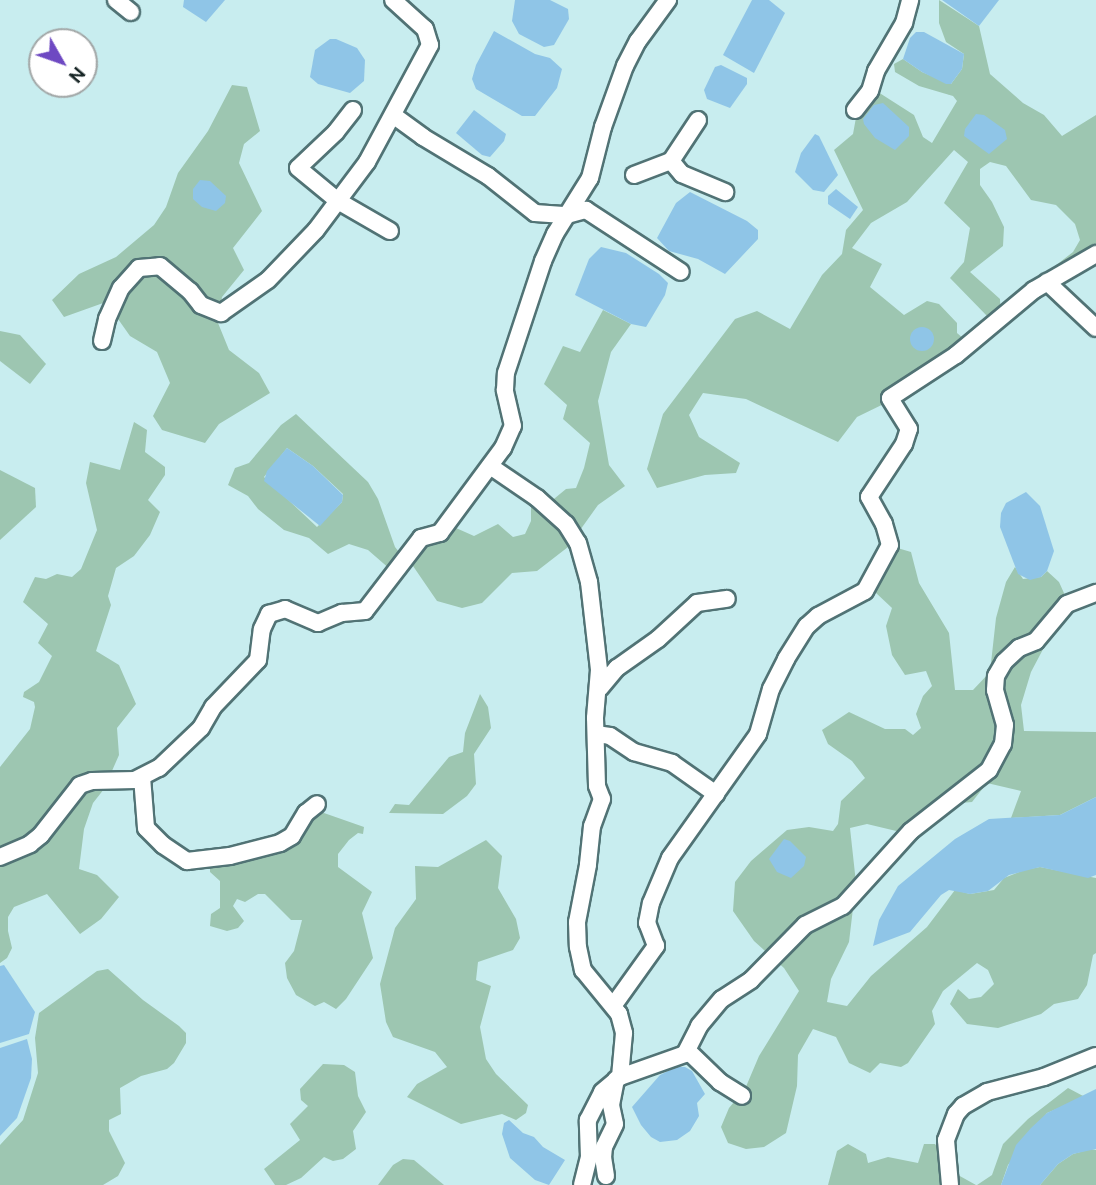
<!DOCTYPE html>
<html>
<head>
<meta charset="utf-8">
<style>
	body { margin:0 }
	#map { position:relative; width:1096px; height:1185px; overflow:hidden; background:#c8edef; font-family:Ubuntu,sans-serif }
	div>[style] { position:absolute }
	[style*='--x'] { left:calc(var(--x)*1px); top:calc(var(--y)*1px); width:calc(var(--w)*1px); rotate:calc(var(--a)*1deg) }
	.green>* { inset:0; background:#9dc6b1 }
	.water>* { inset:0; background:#8fc5e7 }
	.round { border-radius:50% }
	.roads { filter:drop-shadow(2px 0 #517375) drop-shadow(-2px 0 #517375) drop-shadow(0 2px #517375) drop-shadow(0 -2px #517375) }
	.minor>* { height:16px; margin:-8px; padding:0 8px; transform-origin:8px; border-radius:8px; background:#fff }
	span { translate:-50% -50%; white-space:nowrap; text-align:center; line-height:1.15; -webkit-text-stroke:5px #fff; paint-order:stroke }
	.north { position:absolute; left:28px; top:28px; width:70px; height:70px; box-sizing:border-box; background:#fff; border:2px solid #a2a7a7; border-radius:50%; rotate:130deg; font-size:19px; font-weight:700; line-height:28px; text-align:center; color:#162424 }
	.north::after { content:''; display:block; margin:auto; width:24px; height:32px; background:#6e49c2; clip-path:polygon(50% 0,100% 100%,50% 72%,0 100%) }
</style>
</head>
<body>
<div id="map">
	<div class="green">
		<div style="clip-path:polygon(evenodd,939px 0,979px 26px,990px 74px,1023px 103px,1044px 115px,1062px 136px,1096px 115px,1096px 259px,1053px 277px,1055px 266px,1073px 252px,1080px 240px,1075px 224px,1056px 205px,1031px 200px,1006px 166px,990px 162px,980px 169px,980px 185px,992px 202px,1004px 227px,1003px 246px,970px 272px,1000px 299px,1001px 323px,896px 398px,857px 417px,838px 442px,746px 399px,703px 393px,689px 415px,699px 437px,740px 463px,736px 473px,705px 475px,657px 488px,647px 469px,663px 414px,735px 319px,757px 311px,790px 329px,822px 275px,842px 254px,846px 230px,863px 210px,834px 150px,853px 134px,857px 112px,878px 92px,914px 115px,923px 137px,932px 143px,957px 101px,953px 96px,919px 86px,895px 72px,894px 64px,903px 59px,922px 72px,951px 84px,962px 69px,964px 54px,946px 42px,939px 23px,939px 0,954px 150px,968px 162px,944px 203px,970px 228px,964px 262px,950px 278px,988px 317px,964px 339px,957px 333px,957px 323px,939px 304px,927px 301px,904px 315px,870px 287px,882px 264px,852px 248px,871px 223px,907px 202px,954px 150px)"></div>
		<div style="clip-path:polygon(232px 85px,247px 87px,260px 131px,244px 144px,239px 163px,262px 211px,233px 248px,244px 270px,222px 297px,218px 323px,229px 350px,259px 373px,270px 393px,219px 424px,205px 443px,162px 430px,153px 416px,170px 383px,157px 352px,130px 336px,106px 302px,64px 317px,52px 300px,79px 274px,116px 257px,154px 225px,166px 207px,178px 173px,208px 131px)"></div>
		<div style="clip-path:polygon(evenodd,603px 310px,631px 324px,611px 352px,598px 401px,609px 465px,625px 486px,598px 505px,568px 547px,537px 571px,512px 573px,482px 603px,462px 608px,437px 601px,413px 566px,391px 570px,368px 550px,349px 544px,328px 554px,309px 538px,284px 530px,258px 509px,248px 496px,228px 485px,235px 468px,249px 463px,281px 425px,296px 414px,368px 482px,378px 499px,395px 547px,403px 557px,432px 531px,456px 528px,474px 536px,498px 524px,513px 537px,525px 534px,531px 521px,531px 506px,542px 499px,549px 503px,566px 489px,576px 488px,584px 468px,590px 443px,563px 419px,567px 405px,544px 384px,563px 346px,580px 352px,603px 310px,287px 448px,313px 466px,343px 494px,342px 502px,317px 527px,264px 477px,287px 448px)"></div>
		<div style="clip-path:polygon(0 331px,20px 335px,46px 364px,30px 384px,0 361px)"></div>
		<div style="clip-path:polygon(134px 422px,147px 430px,145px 452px,165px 467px,165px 475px,148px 500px,160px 512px,150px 535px,134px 556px,116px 568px,108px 596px,111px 605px,96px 651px,119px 665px,136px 704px,117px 728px,119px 755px,104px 789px,93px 803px,84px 829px,79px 869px,97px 875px,119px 897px,101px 919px,80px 934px,47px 894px,14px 907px,8px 917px,8px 931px,12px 948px,7px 958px,0 963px,0 767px,30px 729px,35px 707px,34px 702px,23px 697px,24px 692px,39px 682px,52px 656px,38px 643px,48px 624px,23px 602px,35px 577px,46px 579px,57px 574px,72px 577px,81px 569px,97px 530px,86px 483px,90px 462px,120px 470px)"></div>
		<div style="clip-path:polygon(0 470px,35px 488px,36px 507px,0 540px)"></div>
		<div style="clip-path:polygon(894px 547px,911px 552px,919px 583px,949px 633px,955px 690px,973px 690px,990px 672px,996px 618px,1006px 582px,1015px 567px,1023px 579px,1041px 577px,1047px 571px,1059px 582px,1068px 602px,1031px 672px,1021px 705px,1024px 731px,1096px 732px,1096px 797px,1060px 815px,1011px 818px,1021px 791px,987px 783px,972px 802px,949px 804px,913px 835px,867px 824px,850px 828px,856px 883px,849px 942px,831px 979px,827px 1002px,847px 1006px,871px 976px,927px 927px,955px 890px,970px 894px,994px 890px,1004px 878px,1024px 870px,1040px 867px,1096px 878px,1096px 953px,1093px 955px,1087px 985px,1078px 999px,1054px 1004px,1041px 1014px,998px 1028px,967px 1024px,950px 1004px,958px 989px,969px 999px,981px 997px,994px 984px,988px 970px,977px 963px,943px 991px,932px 1011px,935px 1024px,908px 1063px,901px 1067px,880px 1063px,870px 1073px,849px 1063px,836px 1037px,813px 1029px,798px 1055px,797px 1086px,786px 1133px,764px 1147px,746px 1149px,728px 1143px,721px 1127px,729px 1108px,745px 1089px,759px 1056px,799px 991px,784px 968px,754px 941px,733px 911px,735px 882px,751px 861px,787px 830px,809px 827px,833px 831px,838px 824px,841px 801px,865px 778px,852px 761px,828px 744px,822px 730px,849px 712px,885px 729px,905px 729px,913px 735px,921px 728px,916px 714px,923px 696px,932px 686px,926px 671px,905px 675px,892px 655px,886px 626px,892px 608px,875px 592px,876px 577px)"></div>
		<div style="clip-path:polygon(480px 694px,488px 707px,491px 728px,474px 754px,476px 784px,467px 796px,443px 814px,389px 813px,395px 804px,409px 805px,449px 757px,463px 752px,465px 733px)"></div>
		<div style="clip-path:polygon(324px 813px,364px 827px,363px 834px,358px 833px,349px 840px,338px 854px,338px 867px,372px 892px,362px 913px,373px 958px,346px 999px,336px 1009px,324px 1002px,315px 1006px,296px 995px,287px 978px,285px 963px,294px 951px,302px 920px,291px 920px,265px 894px,258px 894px,245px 902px,237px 899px,233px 906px,244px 921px,238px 928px,227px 931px,210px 926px,211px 914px,220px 908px,220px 881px,210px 872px,210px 863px,265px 850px,304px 815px)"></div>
		<div style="clip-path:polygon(486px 840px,502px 856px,498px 888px,516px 919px,520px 938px,513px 950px,478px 962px,476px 980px,491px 986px,480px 1027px,486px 1059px,496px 1074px,528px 1105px,526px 1113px,516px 1120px,502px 1114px,461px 1124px,407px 1097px,417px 1084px,447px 1067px,435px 1052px,393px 1037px,386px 1022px,380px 984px,395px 928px,416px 899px,415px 866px,438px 867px)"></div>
		<div style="clip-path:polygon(108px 969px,143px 1000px,179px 1026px,186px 1033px,186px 1043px,174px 1063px,167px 1069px,141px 1076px,120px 1088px,121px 1114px,109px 1120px,109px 1131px,125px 1163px,118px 1176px,103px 1185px,0 1185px,0 1145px,23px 1120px,38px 1073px,35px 1038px,39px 1013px,97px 971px)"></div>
		<div style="clip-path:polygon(323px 1064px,344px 1065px,355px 1072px,358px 1096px,366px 1112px,353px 1131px,356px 1149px,343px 1159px,333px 1161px,324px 1157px,301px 1178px,286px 1185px,275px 1185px,264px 1169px,300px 1140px,290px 1124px,308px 1106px,301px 1100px,300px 1089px)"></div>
		<div style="clip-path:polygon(1068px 1088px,1085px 1097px,1047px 1113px,1008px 1165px,1001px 1185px,977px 1185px,992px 1175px,1003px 1144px,1028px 1119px)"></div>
		<div style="clip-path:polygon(848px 1144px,866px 1154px,868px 1163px,888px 1157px,918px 1163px,924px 1144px,935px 1144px,958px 1175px,976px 1185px,828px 1185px,837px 1151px)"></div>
		<div style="clip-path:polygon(1091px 1149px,1096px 1150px,1096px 1185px,1040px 1185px,1058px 1164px,1073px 1154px)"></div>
		<div style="clip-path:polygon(403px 1159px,414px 1160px,444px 1185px,378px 1185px,393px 1165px)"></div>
	</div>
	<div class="water">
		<div style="clip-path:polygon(184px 0,225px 0,206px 22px,183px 7px)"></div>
		<div style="clip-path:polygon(515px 0,550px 0,568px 9px,569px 19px,554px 45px,544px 47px,519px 34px,512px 21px)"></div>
		<div style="clip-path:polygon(752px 0,769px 0,785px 13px,754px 73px,723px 55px)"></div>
		<div style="clip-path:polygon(942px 0,999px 0,979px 26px)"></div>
		<div style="clip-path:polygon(494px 31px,535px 54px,550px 58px,562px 69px,557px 88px,535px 116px,522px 116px,476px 89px,472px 79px,476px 65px)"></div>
		<div style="clip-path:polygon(916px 32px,924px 32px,964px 54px,962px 69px,951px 84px,946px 84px,922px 72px,903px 59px,910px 38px)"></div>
		<div style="clip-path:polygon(330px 39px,336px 39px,357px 48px,365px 60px,364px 81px,350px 93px,318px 84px,310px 77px,315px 50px)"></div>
		<div style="clip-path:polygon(721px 65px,747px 78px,747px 84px,730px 108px,707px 99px,704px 90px,715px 67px)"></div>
		<div style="clip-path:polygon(883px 103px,909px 127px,909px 136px,895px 150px,875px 138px,864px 124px,863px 119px,874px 105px)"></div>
		<div style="clip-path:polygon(474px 110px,506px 134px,504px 141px,490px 157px,482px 155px,456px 133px)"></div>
		<div style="clip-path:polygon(976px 114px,984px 115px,1005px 130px,1007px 139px,989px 154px,964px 136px,965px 129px)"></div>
		<div style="clip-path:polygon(815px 134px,819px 136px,838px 175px,824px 192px,813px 190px,795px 172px,801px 153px)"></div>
		<div style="clip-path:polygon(200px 180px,210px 181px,226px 196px,225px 203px,216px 211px,202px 207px,193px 199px,193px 189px)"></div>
		<div style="clip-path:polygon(836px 189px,858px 207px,850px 219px,828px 204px,828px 196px)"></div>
		<div style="clip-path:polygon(690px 192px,747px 221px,758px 230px,758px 239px,725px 274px,698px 259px,669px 251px,657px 238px,676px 203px)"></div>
		<div style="clip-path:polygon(601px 247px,626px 253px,659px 274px,668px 283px,665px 295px,646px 327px,631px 324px,575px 295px,589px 259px)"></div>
		<div class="round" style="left:910px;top:327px;width:24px;height:24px"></div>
		<div style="clip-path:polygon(287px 448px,313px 466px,343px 495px,342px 502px,320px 526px,264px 481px,267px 471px)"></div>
		<div style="clip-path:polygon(1026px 492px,1040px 506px,1054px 551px,1047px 571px,1041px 577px,1030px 580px,1018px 574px,1000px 527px,1001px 513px,1006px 503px)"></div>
		<div style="clip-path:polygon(1096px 797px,1096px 875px,1088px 878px,1040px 867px,1009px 875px,988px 891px,970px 894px,949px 890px,941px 895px,910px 932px,873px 946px,879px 920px,898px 886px,955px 839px,989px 819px,1060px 815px)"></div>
		<div style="clip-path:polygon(784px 839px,790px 841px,806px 857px,804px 866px,791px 878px,777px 872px,769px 859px)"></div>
		<div style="clip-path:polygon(4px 965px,35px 1012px,29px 1034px,0 1043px,0 966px)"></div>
		<div style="clip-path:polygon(27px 1039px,32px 1059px,31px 1078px,17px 1118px,0 1136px,0 1048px)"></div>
		<div style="clip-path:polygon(676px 1067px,685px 1067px,692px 1071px,705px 1094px,697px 1103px,699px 1116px,690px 1131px,677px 1140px,660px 1142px,651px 1137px,641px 1125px,632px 1107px,660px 1075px)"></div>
		<div style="clip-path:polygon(1096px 1089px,1096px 1149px,1073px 1154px,1058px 1164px,1040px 1185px,1001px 1185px,1016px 1145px,1031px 1128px,1047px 1113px)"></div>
		<div style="clip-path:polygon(509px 1120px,523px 1133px,534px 1137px,543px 1147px,565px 1160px,549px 1185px,535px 1180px,510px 1158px,502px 1134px,504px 1123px)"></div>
	</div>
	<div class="roads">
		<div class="minor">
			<div style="--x:116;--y:0;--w:19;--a:39"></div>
			<div style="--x:353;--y:110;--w:28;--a:128"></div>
			<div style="--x:336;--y:132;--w:52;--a:136.5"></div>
			<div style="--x:298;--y:168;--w:52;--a:39.5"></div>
			<div style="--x:338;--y:201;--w:60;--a:30"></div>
			<div style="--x:855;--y:110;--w:24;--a:-52"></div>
			<div style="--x:870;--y:91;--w:21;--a:-73"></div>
			<div style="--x:876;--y:71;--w:56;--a:-59.7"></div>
			<div style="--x:904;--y:23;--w:24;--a:-75"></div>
			<div style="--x:393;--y:115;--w:37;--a:36"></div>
			<div style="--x:423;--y:137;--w:76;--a:31"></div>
			<div style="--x:488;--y:176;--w:60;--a:38.2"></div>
			<div style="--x:535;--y:213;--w:32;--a:4"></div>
			<div style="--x:567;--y:215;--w:20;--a:-15"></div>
			<div style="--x:586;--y:210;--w:113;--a:33.1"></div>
			<div style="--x:671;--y:161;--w:17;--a:50"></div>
			<div style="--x:682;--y:174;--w:47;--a:22.7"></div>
			<div style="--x:634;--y:175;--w:40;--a:-21"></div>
			<div style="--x:671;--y:161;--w:49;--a:-56.6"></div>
			<div style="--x:1047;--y:282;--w:67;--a:43.2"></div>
			<div style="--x:102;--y:341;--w:23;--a:-77"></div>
			<div style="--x:107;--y:319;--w:34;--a:-66"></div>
			<div style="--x:121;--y:288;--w:27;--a:-48"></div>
			<div style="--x:139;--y:268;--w:21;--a:-5"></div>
			<div style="--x:160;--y:266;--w:39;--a:40"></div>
			<div style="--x:190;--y:291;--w:18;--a:52"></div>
			<div style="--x:201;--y:305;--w:22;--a:22"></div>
			<div style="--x:221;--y:313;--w:57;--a:-35.1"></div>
			<div style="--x:268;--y:280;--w:69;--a:-46.2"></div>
			<div style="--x:316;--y:230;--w:85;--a:-53.1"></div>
			<div style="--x:367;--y:162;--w:133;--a:-61.7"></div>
			<div style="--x:430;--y:45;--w:17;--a:-107"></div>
			<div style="--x:425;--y:29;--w:43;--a:-137.8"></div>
			<div style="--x:490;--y:466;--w:57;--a:34.2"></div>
			<div style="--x:537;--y:498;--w:39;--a:42"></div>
			<div style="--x:566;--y:524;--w:22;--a:58"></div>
			<div style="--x:578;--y:543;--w:41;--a:74.2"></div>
			<div style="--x:589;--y:582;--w:89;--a:83.5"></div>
			<div style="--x:599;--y:670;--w:48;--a:94.8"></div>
			<div style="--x:595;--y:718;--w:68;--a:88.3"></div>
			<div style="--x:597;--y:786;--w:14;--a:69"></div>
			<div style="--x:602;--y:799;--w:29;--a:110"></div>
			<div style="--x:592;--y:826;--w:39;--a:96"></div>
			<div style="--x:588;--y:865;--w:58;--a:100.9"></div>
			<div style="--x:577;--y:922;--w:25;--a:88"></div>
			<div style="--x:578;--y:947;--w:24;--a:78"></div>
			<div style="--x:583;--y:970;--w:57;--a:50.7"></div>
			<div style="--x:619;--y:1014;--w:20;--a:75"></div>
			<div style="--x:624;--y:1033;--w:44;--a:95.2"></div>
			<div style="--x:600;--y:688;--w:26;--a:-50"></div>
			<div style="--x:617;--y:668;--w:50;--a:-35.3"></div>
			<div style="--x:658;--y:639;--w:53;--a:-42.7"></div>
			<div style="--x:697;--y:603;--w:30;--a:-8"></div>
			<div style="--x:596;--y:734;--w:14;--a:8"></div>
			<div style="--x:610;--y:736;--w:29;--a:34"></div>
			<div style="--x:634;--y:752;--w:40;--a:16"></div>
			<div style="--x:672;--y:763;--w:54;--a:35.2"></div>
			<div style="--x:142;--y:777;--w:51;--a:85.5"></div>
			<div style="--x:146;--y:828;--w:24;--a:45"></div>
			<div style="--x:163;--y:845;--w:29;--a:34"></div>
			<div style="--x:187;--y:861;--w:43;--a:-6.6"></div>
			<div style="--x:230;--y:856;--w:52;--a:-14.6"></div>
			<div style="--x:280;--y:843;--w:14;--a:-30"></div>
			<div style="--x:292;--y:836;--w:27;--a:-59"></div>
			<div style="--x:306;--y:813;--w:14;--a:-39"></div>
			<div style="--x:0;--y:857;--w:33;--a:-23"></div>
			<div style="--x:30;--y:844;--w:14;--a:-39"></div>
			<div style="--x:41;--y:835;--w:63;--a:-52"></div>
			<div style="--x:80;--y:785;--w:13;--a:-18"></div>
			<div style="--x:92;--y:781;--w:43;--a:-1.3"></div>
			<div style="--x:135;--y:780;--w:27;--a:-27"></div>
			<div style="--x:159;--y:768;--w:58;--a:-43.6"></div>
			<div style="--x:201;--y:728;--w:24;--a:-60"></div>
			<div style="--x:213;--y:707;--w:65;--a:-46.2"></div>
			<div style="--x:258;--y:660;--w:31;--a:-83"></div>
			<div style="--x:262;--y:629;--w:17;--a:-65"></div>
			<div style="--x:269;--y:614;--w:17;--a:-17"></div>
			<div style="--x:285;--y:609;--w:36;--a:23"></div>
			<div style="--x:318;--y:623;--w:26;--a:-23"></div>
			<div style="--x:342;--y:613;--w:23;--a:-5"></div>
			<div style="--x:365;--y:611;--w:92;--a:-52.5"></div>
			<div style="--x:421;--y:538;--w:20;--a:-15"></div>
			<div style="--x:440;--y:533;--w:106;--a:-53.5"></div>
			<div style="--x:503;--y:448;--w:24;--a:-66"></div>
			<div style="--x:513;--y:426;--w:37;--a:-103"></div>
			<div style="--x:505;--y:390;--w:17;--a:-87"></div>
			<div style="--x:506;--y:373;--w:118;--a:-71.7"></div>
			<div style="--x:543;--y:261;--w:30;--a:-66"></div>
			<div style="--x:555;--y:234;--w:66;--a:-58"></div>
			<div style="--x:590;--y:178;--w:53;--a:-75.7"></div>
			<div style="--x:603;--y:127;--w:65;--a:-70.2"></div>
			<div style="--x:625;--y:66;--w:28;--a:-63"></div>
			<div style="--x:638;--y:41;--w:51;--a:-53.8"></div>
			<div style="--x:613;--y:1006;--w:74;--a:-54.4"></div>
			<div style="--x:656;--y:946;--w:25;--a:-111"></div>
			<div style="--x:647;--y:923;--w:20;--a:-79"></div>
			<div style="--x:651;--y:903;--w:49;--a:-67.1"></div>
			<div style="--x:670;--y:858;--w:152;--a:-54.6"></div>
			<div style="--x:758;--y:734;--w:47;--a:-73.9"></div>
			<div style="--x:771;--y:689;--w:34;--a:-63"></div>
			<div style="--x:786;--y:659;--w:39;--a:-58"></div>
			<div style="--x:807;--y:626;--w:15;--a:-42"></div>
			<div style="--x:818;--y:616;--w:53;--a:-28"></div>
			<div style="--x:865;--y:591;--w:52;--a:-61.5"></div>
			<div style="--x:890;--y:545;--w:22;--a:-106"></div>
			<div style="--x:884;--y:524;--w:31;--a:-119"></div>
			<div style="--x:869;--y:497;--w:64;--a:-56.6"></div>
			<div style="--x:904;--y:444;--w:16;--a:-72"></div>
			<div style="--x:909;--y:429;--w:36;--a:-122"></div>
			<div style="--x:890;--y:398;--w:79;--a:-33.1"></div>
			<div style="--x:956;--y:355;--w:102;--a:-39.8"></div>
			<div style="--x:1034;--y:290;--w:72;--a:-30.1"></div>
			<div style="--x:688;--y:1051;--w:45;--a:44.1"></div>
			<div style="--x:720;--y:1082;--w:26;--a:32"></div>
			<div style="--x:606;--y:1176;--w:18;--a:-99"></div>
			<div style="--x:603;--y:1158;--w:11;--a:-85"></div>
			<div style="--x:604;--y:1147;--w:25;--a:-64"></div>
			<div style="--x:615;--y:1124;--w:19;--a:-102"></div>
			<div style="--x:611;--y:1105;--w:26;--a:-79"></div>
			<div style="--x:582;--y:1185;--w:29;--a:-76"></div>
			<div style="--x:589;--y:1157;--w:37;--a:-92"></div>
			<div style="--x:588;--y:1120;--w:31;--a:-63"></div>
			<div style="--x:602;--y:1092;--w:23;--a:-40"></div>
			<div style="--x:620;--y:1077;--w:69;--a:-19.5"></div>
			<div style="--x:685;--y:1054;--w:31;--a:-63"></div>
			<div style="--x:699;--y:1026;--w:35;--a:-50"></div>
			<div style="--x:722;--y:999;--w:35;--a:-33"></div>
			<div style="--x:751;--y:980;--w:77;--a:-45.5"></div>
			<div style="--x:805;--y:925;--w:42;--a:-26.6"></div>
			<div style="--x:843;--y:906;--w:101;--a:-47.8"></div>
			<div style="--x:911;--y:831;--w:99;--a:-38"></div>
			<div style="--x:989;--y:770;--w:30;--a:-62"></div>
			<div style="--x:1003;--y:744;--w:19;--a:-84"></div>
			<div style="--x:1005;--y:725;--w:36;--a:-106"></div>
			<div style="--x:995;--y:690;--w:14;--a:-86"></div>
			<div style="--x:996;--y:676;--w:16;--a:-60"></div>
			<div style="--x:1004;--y:662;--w:21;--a:-43"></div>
			<div style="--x:1019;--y:648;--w:18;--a:-22"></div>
			<div style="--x:1036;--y:641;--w:48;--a:-50"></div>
			<div style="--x:1067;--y:604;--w:31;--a:-21"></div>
			<div style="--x:950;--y:1185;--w:45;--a:-95.1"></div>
			<div style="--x:946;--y:1140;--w:28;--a:-69"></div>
			<div style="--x:956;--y:1114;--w:11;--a:-49"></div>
			<div style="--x:963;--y:1106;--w:28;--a:-30"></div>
			<div style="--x:987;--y:1092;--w:59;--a:-14.7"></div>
			<div style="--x:1044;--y:1077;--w:56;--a:-22"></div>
		</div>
	</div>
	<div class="north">N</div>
</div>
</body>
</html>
